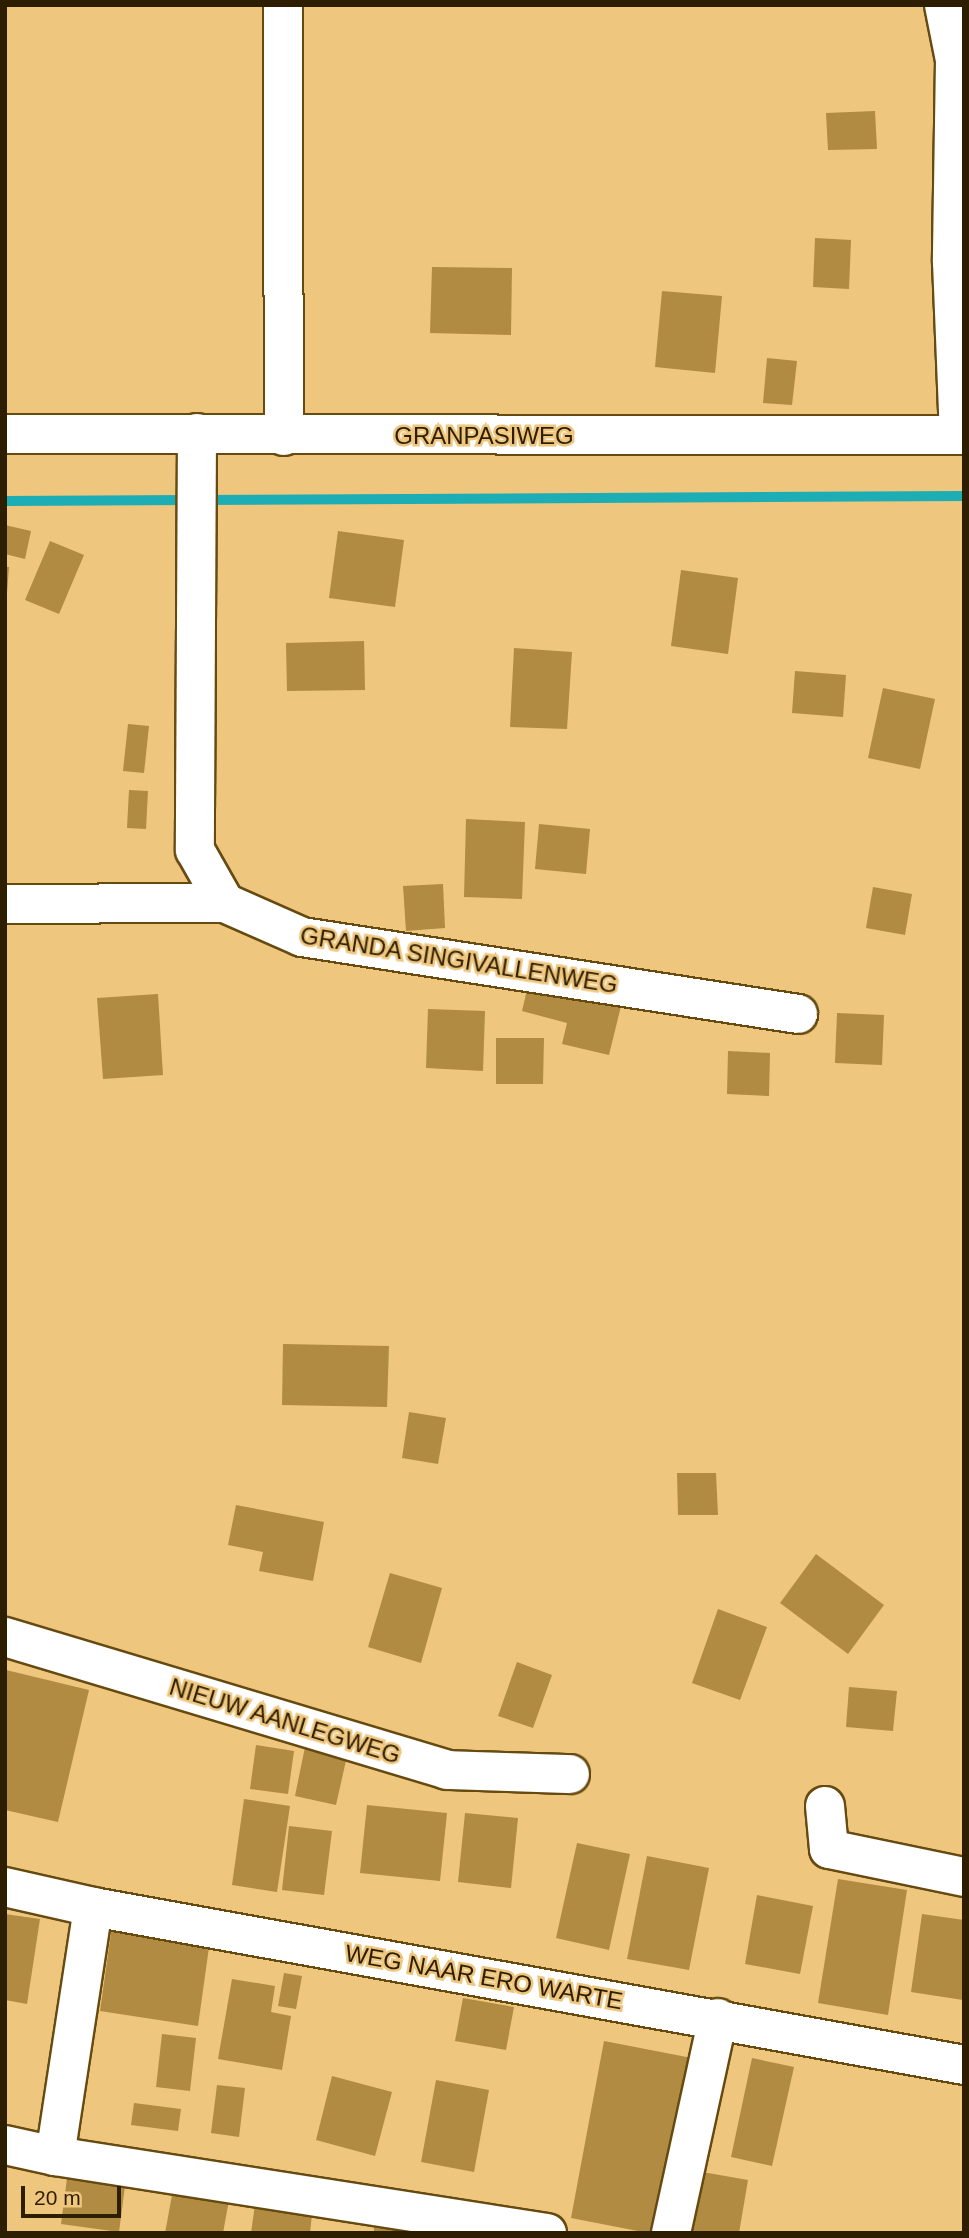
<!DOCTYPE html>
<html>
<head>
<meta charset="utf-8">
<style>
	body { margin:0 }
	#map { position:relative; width:969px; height:2238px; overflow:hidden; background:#eec67e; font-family:Arial,sans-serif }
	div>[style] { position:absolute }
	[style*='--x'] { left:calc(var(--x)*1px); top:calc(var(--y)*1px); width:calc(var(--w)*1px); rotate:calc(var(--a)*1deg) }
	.stream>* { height:10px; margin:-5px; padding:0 5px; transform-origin:5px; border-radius:5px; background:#1cadb5 }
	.building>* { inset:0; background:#b18b42 }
	.roads { filter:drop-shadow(2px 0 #664a0f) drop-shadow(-2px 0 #664a0f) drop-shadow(0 2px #664a0f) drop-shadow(0 -2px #664a0f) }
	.minor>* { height:38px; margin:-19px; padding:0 19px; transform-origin:19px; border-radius:19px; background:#fff }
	span { translate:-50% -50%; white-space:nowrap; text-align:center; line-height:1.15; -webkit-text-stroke:5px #eec67e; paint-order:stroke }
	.street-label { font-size:24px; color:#2e1e00 }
	.frame { position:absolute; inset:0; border:7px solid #2e1e00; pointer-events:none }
	.scale { position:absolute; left:21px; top:2186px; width:100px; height:32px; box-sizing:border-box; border:4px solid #2e1e00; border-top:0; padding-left:9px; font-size:21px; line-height:24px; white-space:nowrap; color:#2e1e00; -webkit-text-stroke:5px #eec67e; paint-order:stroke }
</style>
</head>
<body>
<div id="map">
	<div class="stream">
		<div style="--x:205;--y:500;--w:759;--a:-0.3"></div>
		<div style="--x:5;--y:501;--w:185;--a:-0.3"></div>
	</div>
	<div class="building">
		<div style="clip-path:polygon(875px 111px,877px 149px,828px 150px,826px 113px)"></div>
		<div style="clip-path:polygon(815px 238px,851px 240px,849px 289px,813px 287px)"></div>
		<div style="clip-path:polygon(432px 267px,512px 268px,511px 335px,430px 333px)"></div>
		<div style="clip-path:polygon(662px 291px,722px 296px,715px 373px,655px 367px)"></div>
		<div style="clip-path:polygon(767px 358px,797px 361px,792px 405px,763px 403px)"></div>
		<div style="clip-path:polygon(5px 525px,31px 531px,25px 559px,5px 554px)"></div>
		<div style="clip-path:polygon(338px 531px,404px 540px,395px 607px,329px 598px)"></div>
		<div style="clip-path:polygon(50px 541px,84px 555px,59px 614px,25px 600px)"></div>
		<div style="clip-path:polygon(5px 567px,9px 567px,7px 593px,5px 593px)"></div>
		<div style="clip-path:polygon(681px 570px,738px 578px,728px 654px,671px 646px)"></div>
		<div style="clip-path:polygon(364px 641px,365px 690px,287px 691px,286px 643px)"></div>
		<div style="clip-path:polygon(514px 648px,572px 652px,567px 729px,510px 727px)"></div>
		<div style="clip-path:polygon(795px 671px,846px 675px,843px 717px,792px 713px)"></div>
		<div style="clip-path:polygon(883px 688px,935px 699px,920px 769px,868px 758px)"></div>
		<div style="clip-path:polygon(128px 724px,149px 726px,144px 773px,123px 771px)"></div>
		<div style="clip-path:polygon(129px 790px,148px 791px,146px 829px,127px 828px)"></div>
		<div style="clip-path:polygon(466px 819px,525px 822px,522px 899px,464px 897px)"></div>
		<div style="clip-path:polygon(539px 824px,590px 829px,586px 874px,535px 869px)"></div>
		<div style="clip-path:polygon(443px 884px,445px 928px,406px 931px,403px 886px)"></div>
		<div style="clip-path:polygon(873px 887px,912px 894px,905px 935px,866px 928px)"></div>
		<div style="clip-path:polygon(530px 977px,623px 998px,609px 1055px,562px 1044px,567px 1023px,522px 1011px)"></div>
		<div style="clip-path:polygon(158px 994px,163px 1075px,103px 1079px,97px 998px)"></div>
		<div style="clip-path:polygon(428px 1009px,485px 1011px,483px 1071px,426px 1068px)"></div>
		<div style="clip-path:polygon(837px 1013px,884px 1015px,882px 1065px,835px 1063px)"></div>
		<div style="clip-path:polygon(496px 1038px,544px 1038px,543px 1084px,496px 1084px)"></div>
		<div style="clip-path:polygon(728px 1051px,770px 1053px,769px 1096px,727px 1094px)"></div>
		<div style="clip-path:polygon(283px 1344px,389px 1346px,387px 1407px,282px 1405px)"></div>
		<div style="clip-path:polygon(409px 1412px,446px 1418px,438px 1464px,402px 1458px)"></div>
		<div style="clip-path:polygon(677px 1473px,716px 1473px,718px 1515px,678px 1515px)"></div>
		<div style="clip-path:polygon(236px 1505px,324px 1522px,313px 1581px,259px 1571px,263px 1552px,228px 1545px)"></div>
		<div style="clip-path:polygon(816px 1554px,884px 1605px,848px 1654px,780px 1603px)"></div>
		<div style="clip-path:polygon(390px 1573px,442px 1588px,421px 1663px,368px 1647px)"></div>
		<div style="clip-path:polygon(718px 1609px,767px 1627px,740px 1700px,692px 1683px)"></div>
		<div style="clip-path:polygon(517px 1662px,552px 1675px,533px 1728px,498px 1716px)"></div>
		<div style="clip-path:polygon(6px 1670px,89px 1690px,58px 1822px,5px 1810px)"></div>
		<div style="clip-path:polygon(849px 1687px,897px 1691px,893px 1731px,846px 1727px)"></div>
		<div style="clip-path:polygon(256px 1745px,294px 1751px,288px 1794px,250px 1789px)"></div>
		<div style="clip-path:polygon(305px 1747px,347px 1756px,336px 1805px,295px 1796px)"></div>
		<div style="clip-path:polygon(244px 1799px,290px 1806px,277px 1892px,232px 1885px)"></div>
		<div style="clip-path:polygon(367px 1805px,447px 1813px,440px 1881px,360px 1873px)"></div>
		<div style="clip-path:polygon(465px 1813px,518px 1818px,511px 1888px,458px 1882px)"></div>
		<div style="clip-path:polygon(289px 1826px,332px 1831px,324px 1895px,282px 1890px)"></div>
		<div style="clip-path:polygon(577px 1843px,630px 1854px,609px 1950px,556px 1938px)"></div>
		<div style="clip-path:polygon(647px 1856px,709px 1868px,689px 1970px,627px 1959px)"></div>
		<div style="clip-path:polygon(838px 1879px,907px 1890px,888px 2015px,818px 2003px)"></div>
		<div style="clip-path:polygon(757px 1895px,813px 1906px,800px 1974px,745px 1964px)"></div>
		<div style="clip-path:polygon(5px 1914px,40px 1919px,27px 2004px,5px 2000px)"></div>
		<div style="clip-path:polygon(922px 1914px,964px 1920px,963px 2000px,911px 1992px)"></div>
		<div style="clip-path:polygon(113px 1919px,211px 1933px,198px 2026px,100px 2011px)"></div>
		<div style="clip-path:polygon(284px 1973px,302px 1976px,296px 2009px,278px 2006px)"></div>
		<div style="clip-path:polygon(232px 1979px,275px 1986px,271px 2012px,291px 2016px,282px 2070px,218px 2059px)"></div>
		<div style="clip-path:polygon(463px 1998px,514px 2007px,506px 2050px,455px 2041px)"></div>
		<div style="clip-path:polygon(162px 2034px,196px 2038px,190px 2091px,156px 2087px)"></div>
		<div style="clip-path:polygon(604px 2041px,697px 2059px,664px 2233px,648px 2233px,571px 2218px)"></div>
		<div style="clip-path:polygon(752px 2058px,794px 2067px,772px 2166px,731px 2157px)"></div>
		<div style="clip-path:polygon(332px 2076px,392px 2092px,375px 2156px,316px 2140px)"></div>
		<div style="clip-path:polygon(436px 2080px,489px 2090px,474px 2172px,421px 2162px)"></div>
		<div style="clip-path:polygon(217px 2085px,245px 2088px,239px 2137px,211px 2133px)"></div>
		<div style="clip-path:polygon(134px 2103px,181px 2109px,178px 2131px,131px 2125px)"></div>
		<div style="clip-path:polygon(69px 2163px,127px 2171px,119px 2232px,61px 2224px)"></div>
		<div style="clip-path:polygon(691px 2170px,748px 2180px,739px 2233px,680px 2233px)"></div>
		<div style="clip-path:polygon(175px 2179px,231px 2189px,223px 2233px,165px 2233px)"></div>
		<div style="clip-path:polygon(256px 2197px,313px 2205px,310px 2233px,251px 2233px)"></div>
		<div style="clip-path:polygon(374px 2228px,448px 2231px,448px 2233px,374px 2233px)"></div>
	</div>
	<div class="roads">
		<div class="minor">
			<div style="--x:283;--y:5;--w:431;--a:89.9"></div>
			<div style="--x:944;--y:5;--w:56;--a:78.7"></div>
			<div style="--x:955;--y:60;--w:202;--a:90.9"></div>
			<div style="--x:952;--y:262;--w:173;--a:87.7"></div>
			<div style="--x:197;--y:433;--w:417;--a:90.3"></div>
			<div style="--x:195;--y:850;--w:61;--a:60.5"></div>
			<div style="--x:225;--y:903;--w:84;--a:23.8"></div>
			<div style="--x:302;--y:937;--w:502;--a:8.82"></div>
			<div style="--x:5;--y:434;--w:959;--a:0.06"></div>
			<div style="--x:5;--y:904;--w:220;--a:-0.3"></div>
			<div style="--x:5;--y:1637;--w:462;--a:16.7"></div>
			<div style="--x:447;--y:1770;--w:123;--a:1.9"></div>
			<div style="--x:825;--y:1806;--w:43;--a:84.7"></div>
			<div style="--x:829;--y:1849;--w:138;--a:11.7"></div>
			<div style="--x:5;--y:1887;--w:90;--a:12.8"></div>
			<div style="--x:93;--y:1907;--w:885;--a:10.28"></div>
			<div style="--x:5;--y:2145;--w:51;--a:12.4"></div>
			<div style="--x:55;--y:2156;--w:498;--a:8.9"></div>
			<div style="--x:55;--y:2156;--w:252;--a:-81.3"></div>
			<div style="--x:671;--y:2233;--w:220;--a:-77.7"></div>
		</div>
	</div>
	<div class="street-label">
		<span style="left:484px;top:436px">GRANPASIWEG</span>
		<span style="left:459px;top:960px;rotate:9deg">GRANDA SINGIVALLENWEG</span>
		<span style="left:285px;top:1721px;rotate:17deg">NIEUW AANLEGWEG</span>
		<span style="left:484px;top:1977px;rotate:10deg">WEG NAAR ERO WARTE</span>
	</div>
	<div class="frame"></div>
	<div class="scale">20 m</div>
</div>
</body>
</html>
